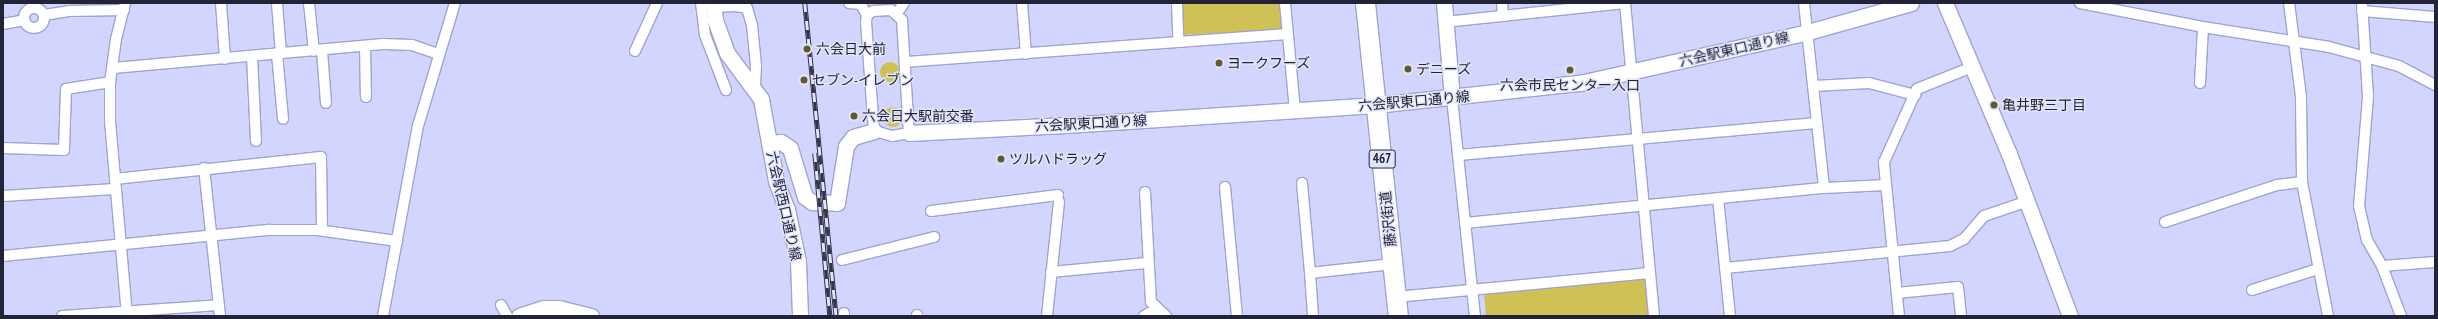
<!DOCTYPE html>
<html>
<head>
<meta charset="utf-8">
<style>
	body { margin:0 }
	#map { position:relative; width:2438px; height:319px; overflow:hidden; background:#d2d5fe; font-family:"PT Sans Narrow","Noto Sans JP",sans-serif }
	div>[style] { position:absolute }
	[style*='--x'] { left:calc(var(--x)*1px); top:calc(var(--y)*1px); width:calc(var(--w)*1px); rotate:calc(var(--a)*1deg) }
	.green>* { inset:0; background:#cfc156 }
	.round { border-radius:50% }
	.roads { filter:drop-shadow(1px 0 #9fa2d3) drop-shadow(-1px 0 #9fa2d3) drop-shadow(0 1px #9fa2d3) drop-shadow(0 -1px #9fa2d3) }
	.street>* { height:10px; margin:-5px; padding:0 5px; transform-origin:5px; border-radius:5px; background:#fff }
	.street>.ring { margin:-5px; padding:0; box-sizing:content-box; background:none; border:10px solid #fff; border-radius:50% }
	.secondary>* { height:15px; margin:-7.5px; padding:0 7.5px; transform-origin:7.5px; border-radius:7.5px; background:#fff }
	.highway>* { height:19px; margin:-9.5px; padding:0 9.5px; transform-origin:9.5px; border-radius:9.5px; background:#fff }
	.rail>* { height:4.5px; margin-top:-2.25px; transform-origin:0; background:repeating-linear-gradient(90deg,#e2e4f9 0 9px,#34354a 0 18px); box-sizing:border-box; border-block:1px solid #34354a }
	.dots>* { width:11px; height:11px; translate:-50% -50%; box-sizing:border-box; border:2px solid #e2e4f9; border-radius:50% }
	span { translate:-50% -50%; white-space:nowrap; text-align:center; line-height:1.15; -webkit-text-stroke:3px #e2e4f9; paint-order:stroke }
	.shield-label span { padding:1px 3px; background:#e2e4f9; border:1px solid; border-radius:3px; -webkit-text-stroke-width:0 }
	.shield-label { font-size:13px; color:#222336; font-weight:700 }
	.poi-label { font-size:14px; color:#222336 }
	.left { translate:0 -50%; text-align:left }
	.street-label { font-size:14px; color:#222336 }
	.frame { position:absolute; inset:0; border:4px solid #222336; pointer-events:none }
</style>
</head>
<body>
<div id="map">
	<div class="green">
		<div style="clip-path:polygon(1182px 3px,1283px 3px,1285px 30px,1183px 35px)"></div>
		<div class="round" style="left:880px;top:62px;width:20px;height:20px"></div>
		<div class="round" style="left:883px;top:107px;width:20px;height:20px"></div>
		<div style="clip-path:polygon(1649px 279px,1653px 316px,1486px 316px,1484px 294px)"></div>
	</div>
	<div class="roads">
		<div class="street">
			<div style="--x:125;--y:3;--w:37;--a:104"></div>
			<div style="--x:116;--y:39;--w:43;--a:97.9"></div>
			<div style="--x:110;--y:82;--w:39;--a:90"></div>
			<div style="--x:110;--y:121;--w:196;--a:85"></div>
			<div style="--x:221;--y:3;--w:56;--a:85.9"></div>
			<div style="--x:277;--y:3;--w:51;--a:85.5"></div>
			<div style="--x:309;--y:3;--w:48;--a:84.1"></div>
			<div style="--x:701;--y:3;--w:32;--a:83"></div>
			<div style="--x:705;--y:35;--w:59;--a:69.1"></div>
			<div style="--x:849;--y:3;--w:11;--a:5"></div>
			<div style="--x:860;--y:3;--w:14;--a:60"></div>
			<div style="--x:1022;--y:3;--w:51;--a:85.5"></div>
			<div style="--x:1177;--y:3;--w:38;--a:88"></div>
			<div style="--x:1285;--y:3;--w:107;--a:84.7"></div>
			<div style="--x:1502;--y:3;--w:13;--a:86"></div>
			<div style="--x:1625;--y:3;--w:314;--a:84.7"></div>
			<div style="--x:1804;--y:3;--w:186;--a:83.8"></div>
			<div style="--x:2080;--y:3;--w:125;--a:11"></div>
			<div style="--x:2203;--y:27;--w:128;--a:9"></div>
			<div style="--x:2329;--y:47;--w:73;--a:15.2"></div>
			<div style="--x:2399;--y:66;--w:41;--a:27.8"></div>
			<div style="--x:2289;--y:3;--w:95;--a:82.7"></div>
			<div style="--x:2301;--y:97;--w:85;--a:89.3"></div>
			<div style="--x:2302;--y:182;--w:136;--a:79"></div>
			<div style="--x:2362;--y:3;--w:94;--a:86.3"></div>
			<div style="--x:2368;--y:97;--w:109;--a:94.7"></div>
			<div style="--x:2359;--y:206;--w:35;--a:77"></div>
			<div style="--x:2367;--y:240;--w:30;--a:60"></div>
			<div style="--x:2382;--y:266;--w:53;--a:69.2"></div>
			<div style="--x:714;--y:7;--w:21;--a:-3"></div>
			<div style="--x:735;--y:6;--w:12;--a:9"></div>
			<div style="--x:747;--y:8;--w:18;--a:74"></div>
			<div style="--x:752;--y:25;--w:41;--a:84.4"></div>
			<div style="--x:756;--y:66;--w:20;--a:93"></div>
			<div class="ring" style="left:24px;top:8px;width:10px;height:10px"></div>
			<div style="--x:891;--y:10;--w:15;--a:42"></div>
			<div style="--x:902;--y:20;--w:113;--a:86.5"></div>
			<div style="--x:909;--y:133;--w:17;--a:170"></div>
			<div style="--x:892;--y:136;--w:19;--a:-164"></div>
			<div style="--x:874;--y:131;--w:109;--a:-94.2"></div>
			<div style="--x:866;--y:22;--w:7;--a:-82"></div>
			<div style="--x:867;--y:15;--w:7;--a:-34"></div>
			<div style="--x:873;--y:11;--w:18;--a:-3"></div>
			<div style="--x:2362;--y:11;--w:73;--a:4.7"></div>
			<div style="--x:897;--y:13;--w:12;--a:-55"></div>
			<div style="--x:44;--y:15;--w:25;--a:-9"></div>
			<div style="--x:69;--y:11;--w:55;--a:-1"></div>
			<div style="--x:1445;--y:22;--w:181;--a:-6"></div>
			<div style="--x:3;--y:24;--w:22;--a:-10"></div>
			<div style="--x:365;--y:47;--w:50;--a:88.9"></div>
			<div style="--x:322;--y:51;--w:52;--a:85.6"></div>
			<div style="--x:635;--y:51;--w:53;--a:-65.4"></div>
			<div style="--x:277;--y:54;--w:65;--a:84.7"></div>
			<div style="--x:252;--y:56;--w:85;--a:87.3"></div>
			<div style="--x:905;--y:62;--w:382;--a:-4.2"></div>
			<div style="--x:113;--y:68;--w:271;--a:-5.1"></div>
			<div style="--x:383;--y:44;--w:29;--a:2"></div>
			<div style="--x:412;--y:45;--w:28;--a:19"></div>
			<div style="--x:2200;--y:83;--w:56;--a:-86.9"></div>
			<div style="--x:1814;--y:86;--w:55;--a:-3.1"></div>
			<div style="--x:1869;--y:83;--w:48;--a:14.6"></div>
			<div style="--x:1452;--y:98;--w:219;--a:84"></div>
			<div style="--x:3;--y:148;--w:61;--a:1.9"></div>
			<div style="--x:64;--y:150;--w:61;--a:-88.1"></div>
			<div style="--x:66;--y:89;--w:45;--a:-9"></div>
			<div style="--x:1458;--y:155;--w:360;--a:-5.1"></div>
			<div style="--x:204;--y:168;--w:149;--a:83.8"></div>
			<div style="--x:115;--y:179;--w:207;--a:-6.1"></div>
			<div style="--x:321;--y:157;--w:73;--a:89.2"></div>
			<div style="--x:1302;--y:183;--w:90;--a:84.9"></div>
			<div style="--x:1310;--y:273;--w:83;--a:-6.2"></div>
			<div style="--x:1225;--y:187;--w:130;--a:84.7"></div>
			<div style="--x:1145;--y:192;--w:110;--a:86.9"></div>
			<div style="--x:1151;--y:302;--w:21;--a:43"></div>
			<div style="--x:3;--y:196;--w:112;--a:-3.6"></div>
			<div style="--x:1718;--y:198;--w:119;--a:84.2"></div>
			<div style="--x:931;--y:211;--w:128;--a:-7.2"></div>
			<div style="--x:2165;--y:222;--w:118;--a:-18.3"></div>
			<div style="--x:2277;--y:185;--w:25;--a:-7"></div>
			<div style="--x:1465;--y:223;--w:361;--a:-5.6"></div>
			<div style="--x:1824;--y:188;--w:62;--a:-2.8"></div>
			<div style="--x:3;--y:256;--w:268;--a:-5.6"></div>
			<div style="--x:270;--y:230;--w:47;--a:0"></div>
			<div style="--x:317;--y:230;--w:81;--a:7.8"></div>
			<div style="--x:842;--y:260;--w:95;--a:-14"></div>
			<div style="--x:2382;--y:266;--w:53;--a:-4.3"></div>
			<div style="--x:1725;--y:268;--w:226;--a:-5.6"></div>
			<div style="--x:1950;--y:246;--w:16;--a:-27"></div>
			<div style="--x:1964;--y:239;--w:30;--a:-49"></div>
			<div style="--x:1984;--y:216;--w:46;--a:-18.8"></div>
			<div style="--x:1051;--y:272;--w:96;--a:-5.4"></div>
			<div style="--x:1310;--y:273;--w:43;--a:86"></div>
			<div style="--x:2252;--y:290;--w:69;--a:-17.7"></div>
			<div style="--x:1897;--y:293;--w:61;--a:-5.6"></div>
			<div style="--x:1958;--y:287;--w:29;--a:84"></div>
			<div style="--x:1396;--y:297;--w:255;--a:-5.4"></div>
			<div style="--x:501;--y:305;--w:13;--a:61"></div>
			<div style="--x:844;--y:313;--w:3;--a:90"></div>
			<div style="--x:917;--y:315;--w:1;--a:90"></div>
			<div style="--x:62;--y:316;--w:156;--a:-4"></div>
			<div style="--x:383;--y:316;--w:193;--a:-79.6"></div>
			<div style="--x:418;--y:126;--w:128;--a:-73.3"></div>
			<div style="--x:1047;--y:316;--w:115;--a:-84"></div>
			<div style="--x:1144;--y:316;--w:15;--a:-28"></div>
			<div style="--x:1899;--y:316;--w:155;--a:-95.6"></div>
			<div style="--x:1884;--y:162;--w:80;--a:-65.7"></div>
			<div style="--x:1917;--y:89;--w:59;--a:-21.8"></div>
		</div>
		<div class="secondary">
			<div style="--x:713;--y:3;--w:17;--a:83"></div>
			<div style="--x:715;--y:20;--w:35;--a:70"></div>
			<div style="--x:727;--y:53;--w:57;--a:53.5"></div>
			<div style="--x:761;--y:99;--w:83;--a:79.6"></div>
			<div style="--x:776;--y:181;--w:30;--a:69"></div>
			<div style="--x:787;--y:209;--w:53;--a:78.1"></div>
			<div style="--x:798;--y:261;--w:55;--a:87.9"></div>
			<div style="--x:1444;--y:3;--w:95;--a:85.2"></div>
			<div style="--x:1945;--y:3;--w:164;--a:67"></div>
			<div style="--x:2009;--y:154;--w:173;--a:69.4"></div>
			<div style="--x:909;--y:133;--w:157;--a:-2.9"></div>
			<div style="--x:1066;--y:125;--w:311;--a:-3.7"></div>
			<div style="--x:1376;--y:105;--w:205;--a:-6.2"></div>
			<div style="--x:1580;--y:83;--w:234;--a:-12.6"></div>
			<div style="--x:1808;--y:32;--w:107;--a:-15.7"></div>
			<div style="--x:770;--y:143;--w:11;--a:-5"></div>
			<div style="--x:781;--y:142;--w:11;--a:34"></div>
			<div style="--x:790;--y:148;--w:51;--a:73"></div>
			<div style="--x:805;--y:197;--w:9;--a:36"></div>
			<div style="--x:812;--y:202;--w:25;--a:2"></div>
			<div style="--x:837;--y:203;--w:58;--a:-81"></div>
			<div style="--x:846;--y:146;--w:11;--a:-52"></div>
			<div style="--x:853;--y:137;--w:22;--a:-16"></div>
			<div style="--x:519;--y:316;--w:26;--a:-18"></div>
			<div style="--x:544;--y:308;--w:15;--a:0"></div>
			<div style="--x:559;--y:308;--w:33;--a:14"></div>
		</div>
		<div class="highway">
			<div style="--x:1365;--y:3;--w:315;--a:84"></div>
		</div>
	</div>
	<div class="rail">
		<div style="--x:805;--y:3;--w:315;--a:84.3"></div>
		<div style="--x:815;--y:153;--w:164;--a:84.7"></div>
	</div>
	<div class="dots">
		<div style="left:807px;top:49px;background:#625b28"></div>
		<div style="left:1219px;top:63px;background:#625b28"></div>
		<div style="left:1408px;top:69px;background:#625b28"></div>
		<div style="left:1570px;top:70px;background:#625b28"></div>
		<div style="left:804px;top:80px;background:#625b28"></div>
		<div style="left:1994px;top:105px;background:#625b28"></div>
		<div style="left:854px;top:116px;background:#625b28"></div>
		<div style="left:1001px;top:159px;background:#625b28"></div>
	</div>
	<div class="shield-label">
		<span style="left:1382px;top:159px">467</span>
	</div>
	<div class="poi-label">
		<span class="left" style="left:816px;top:49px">六会日大前</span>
		<span class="left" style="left:1227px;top:63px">ヨークフーズ</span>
		<span class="left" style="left:1416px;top:69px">デニーズ</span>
		<span class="left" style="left:812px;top:80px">セブン-イレブン</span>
		<span style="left:1570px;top:85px">六会市民センター入口</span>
		<span class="left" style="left:2002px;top:105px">亀井野三丁目</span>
		<span class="left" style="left:862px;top:116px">六会日大駅前交番</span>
		<span class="left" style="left:1009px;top:159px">ツルハドラッグ</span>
	</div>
	<div class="street-label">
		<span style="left:1734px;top:49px;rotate:-13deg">六会駅東口通り線</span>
		<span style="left:1414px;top:101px;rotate:-5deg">六会駅東口通り線</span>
		<span style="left:1091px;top:123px;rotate:-3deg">六会駅東口通り線</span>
		<span style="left:784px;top:206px;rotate:77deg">六会駅西口通り線</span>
		<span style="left:1388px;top:219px;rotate:-96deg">藤沢街道</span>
	</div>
	<div class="frame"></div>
</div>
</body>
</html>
